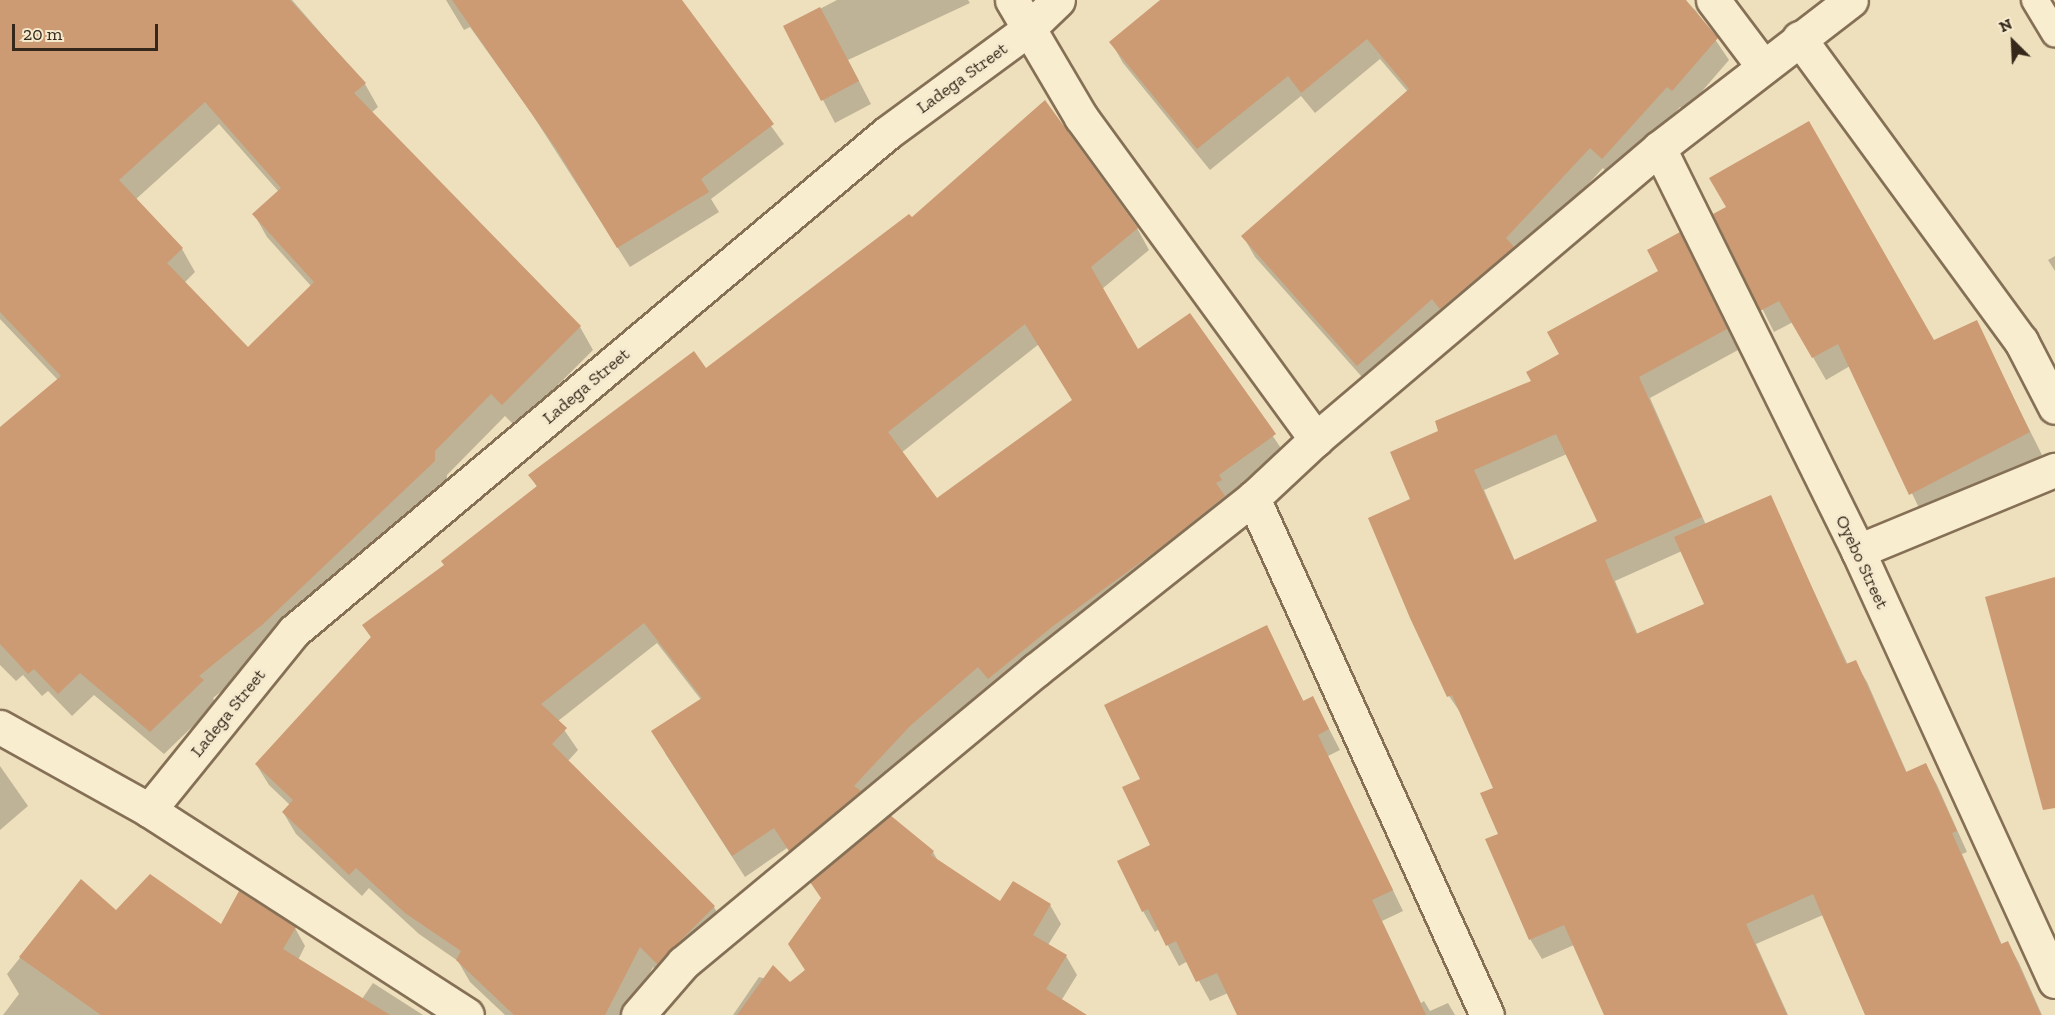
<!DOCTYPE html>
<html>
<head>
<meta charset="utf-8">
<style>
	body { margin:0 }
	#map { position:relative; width:2055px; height:1015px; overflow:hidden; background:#eee0bd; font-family:"Zilla Slab",serif }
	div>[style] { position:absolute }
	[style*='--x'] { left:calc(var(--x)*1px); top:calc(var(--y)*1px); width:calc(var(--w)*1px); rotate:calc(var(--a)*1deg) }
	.shadow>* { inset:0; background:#0003 }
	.building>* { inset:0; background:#cc9a73 }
	.roads { filter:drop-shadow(2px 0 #857056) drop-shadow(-2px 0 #857056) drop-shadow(0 2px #857056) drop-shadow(0 -2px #857056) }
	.lane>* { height:26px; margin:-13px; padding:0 13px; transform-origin:13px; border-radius:13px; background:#f9edd0 }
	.street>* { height:33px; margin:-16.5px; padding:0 16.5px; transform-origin:16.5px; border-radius:16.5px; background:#f9edd0 }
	span { translate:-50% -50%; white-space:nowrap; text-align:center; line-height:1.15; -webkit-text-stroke:6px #f5eacd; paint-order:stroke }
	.street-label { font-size:18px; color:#35281b }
	.north { position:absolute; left:1983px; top:12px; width:60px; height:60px; -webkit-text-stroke:4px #f5eacd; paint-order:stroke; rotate:336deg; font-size:16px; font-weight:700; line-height:24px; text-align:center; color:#35281b }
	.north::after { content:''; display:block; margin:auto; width:21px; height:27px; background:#35281b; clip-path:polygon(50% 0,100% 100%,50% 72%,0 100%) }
	.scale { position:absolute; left:12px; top:24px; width:146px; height:27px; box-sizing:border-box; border:3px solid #35281b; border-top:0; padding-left:8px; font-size:18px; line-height:21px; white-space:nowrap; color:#35281b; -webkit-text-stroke:4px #f5eacd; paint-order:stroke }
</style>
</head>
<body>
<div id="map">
	<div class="shadow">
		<div style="clip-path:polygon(evenodd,0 0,292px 0,365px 84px,378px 107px,371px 113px,580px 327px,593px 350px,516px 427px,505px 416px,447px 475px,447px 484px,276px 647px,213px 698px,216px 704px,164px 754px,94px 695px,72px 716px,48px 691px,42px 696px,23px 675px,16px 681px,0 665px,0 451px,58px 380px,0 319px,0 0,219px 124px,279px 192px,254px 214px,267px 237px,311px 286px,248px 349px,184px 283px,195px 272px,182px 249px,135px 200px,219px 124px)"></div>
		<div style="clip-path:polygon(446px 0,680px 0,784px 144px,711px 199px,719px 212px,630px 267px,532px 114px,470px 27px,464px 30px)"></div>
		<div style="clip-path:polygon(837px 0,968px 0,970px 3px,848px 60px,871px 104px,835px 123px,785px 27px)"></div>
		<div style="clip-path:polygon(1162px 0,1684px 0,1696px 11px,1729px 60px,1685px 111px,1680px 107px,1615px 180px,1603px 168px,1519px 259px,1370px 386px,1255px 257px,1243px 236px,1408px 92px,1380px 59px,1315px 113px,1301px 96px,1210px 170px,1123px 63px,1111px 42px)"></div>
		<div style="clip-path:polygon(1715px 215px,1934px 342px,1976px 322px,2042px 455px,1923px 516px,1850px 366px,1826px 380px,1793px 322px,1774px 332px)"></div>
		<div style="clip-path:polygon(evenodd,912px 220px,1137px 228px,1149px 250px,1102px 289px,1137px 351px,1190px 315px,1287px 457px,795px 860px,787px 848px,745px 877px,665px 753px,702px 701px,657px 643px,558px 721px,578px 750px,568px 761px,714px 907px,726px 929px,670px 984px,653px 967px,628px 1015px,505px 1015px,470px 982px,458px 961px,419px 934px,369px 888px,362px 896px,296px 834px,283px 812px,290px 805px,269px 785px,256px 764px,372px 639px,364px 626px,445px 565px,537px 487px,530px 475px,706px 370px,912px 220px,1039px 344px,1073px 401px,936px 500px,901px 453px,1039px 344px)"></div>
		<div style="clip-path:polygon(evenodd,1691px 254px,1738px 350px,1650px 398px,1706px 525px,1770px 497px,1848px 665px,1855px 662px,1867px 682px,1907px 773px,1926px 765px,1937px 785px,1967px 852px,1962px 854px,2002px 945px,2008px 943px,2019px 963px,2042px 1015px,1867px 1015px,1823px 915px,1756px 944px,1788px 1015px,1605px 1015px,1574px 945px,1542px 959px,1530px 939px,1495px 789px,1462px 715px,1449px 696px,1370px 519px,1412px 500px,1440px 431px,1533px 382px,1561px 354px,1691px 254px,1567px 454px,1599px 522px,1515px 561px,1484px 490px,1567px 454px,1691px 254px,1682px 551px,1706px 605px,1638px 635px,1615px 581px,1682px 551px)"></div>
		<div style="clip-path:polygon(2055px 256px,2055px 271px,2048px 260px)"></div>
		<div style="clip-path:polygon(1266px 627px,1304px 702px,1313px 698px,1340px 750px,1328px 756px,1403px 911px,1382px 921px,1421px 1003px,1424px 1001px,1430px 1011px,1448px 1003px,1455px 1015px,1239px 1015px,1228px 993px,1210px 1001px,1188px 961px,1179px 966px,1159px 929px,1155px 932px,1143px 911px,1152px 846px,1142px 780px)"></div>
		<div style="clip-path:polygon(0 766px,28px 806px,0 830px)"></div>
		<div style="clip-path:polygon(933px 852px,938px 861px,1001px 903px,1050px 905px,1061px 924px,1048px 945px,1066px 956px,1077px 975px,1061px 1001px,1084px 1015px,733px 1015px,759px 977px,790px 984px)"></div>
		<div style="clip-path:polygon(81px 882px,116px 913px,221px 926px,295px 928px,305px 946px,298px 960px,362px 999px,373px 983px,423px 1015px,3px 1015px,19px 994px,7px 974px)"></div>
	</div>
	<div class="building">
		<div style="clip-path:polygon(evenodd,0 0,290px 0,366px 83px,354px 93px,581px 326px,502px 405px,491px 394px,435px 451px,435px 461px,263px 624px,199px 676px,204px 680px,150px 732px,80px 673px,58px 694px,34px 669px,28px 674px,0 644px,0 427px,61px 376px,0 312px,0 0,205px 102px,281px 188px,252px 214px,314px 282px,248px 347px,167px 263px,183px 248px,119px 180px,205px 102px)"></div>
		<div style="clip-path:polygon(452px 0,682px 0,774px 124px,701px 179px,709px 192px,617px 248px,557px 150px)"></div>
		<div style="clip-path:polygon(1160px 0,1686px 0,1718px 38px,1672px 91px,1667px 87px,1602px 159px,1590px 148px,1506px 238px,1514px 247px,1440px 309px,1432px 299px,1357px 366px,1241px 236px,1409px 89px,1367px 39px,1301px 93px,1288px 76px,1197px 149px,1109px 42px)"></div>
		<div style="clip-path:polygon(820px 7px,859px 81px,821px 101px,783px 26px)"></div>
		<div style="clip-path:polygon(evenodd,1045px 100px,1138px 228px,1091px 267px,1138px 349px,1190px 313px,1276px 434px,1219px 475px,1222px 480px,1216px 483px,1225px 496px,1160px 548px,1053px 626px,988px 679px,978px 667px,910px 726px,854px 786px,861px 791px,789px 851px,774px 828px,732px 856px,651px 731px,702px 698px,644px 623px,541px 704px,567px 728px,552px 744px,715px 906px,657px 964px,640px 947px,605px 1015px,514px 1015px,456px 960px,461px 951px,405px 913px,356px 868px,349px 875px,282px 812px,293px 800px,255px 764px,371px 637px,362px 625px,444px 565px,441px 561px,537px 486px,528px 475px,694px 351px,706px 368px,909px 214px,912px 217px,1045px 100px,1025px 324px,1072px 400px,937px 498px,888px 432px,1025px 324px)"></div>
		<div style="clip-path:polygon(1809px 121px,1934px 340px,1977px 320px,2030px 432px,1909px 495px,1838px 344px,1812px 358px,1779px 301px,1760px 311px,1713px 214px,1726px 207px,1709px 178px)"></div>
		<div style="clip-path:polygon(evenodd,1680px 232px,1727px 329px,1639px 377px,1702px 517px,1605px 560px,1636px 634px,1704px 604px,1674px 537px,1771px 495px,1846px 664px,1856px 660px,1906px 772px,1926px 763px,1957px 831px,1952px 833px,2001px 944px,2008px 941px,2041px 1015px,1865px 1015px,1813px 894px,1746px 924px,1787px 1015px,1604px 1015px,1564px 925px,1529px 940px,1485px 839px,1498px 834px,1480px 793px,1493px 788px,1452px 695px,1447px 697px,1410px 618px,1368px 518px,1410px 499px,1390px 452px,1438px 431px,1435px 421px,1531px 381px,1526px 372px,1559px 354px,1547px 332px,1658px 271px,1647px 250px,1680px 232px,1556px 434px,1597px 521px,1514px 560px,1474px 470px,1556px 434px)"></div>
		<div style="clip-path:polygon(2055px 577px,2055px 808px,2043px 810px,1985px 597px)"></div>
		<div style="clip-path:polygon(1267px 625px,1303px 701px,1313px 696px,1329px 729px,1318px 735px,1393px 890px,1372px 900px,1426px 1015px,1237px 1015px,1217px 973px,1196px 982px,1176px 941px,1166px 946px,1148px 909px,1142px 912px,1117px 861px,1150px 845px,1122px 787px,1140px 779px,1104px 705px)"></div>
		<div style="clip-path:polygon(890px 815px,934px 851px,931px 855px,1000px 901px,1013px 881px,1051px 904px,1033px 935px,1067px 955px,1046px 989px,1087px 1015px,737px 1015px,773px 965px,790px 982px,805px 970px,788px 944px,821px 898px,810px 882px)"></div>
		<div style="clip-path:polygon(150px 874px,221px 924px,239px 891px,296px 927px,283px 949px,390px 1015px,101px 1015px,19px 957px,81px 879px,116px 910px)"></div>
	</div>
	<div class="roads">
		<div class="lane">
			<div style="--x:2035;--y:0;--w:39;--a:59"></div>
		</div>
		<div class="street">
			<div style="--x:1012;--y:0;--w:136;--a:59.5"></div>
			<div style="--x:1081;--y:117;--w:399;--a:53.9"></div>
			<div style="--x:1713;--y:0;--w:81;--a:53"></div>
			<div style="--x:1799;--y:38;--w:376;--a:53.8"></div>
			<div style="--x:2021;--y:341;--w:74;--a:62.7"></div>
			<div style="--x:1659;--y:148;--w:449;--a:63.7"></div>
			<div style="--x:1858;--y:551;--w:473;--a:65.4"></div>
			<div style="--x:1253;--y:498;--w:567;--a:65.65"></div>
			<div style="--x:1858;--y:551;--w:213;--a:-22.4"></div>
			<div style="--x:0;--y:727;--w:171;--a:29.1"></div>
			<div style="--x:149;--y:810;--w:378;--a:32.8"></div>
			<div style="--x:149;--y:810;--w:230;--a:-51"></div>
			<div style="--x:294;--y:631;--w:774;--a:-40.02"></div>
			<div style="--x:887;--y:133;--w:174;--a:-36.3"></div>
			<div style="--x:1027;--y:30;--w:43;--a:-44.1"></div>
			<div style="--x:638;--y:1015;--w:69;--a:-49.1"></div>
			<div style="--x:683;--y:963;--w:459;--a:-39.7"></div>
			<div style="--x:1036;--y:670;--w:277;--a:-38.4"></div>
			<div style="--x:1253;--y:498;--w:86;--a:-43.1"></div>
			<div style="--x:1316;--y:439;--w:450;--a:-40.3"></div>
			<div style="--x:1659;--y:148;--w:242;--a:-37.6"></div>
		</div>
	</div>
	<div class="street-label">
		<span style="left:962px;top:78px;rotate:-36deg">Ladega Street</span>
		<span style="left:586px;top:386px;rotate:-40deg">Ladega Street</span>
		<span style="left:1862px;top:562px;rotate:65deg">Oyebo Street</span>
		<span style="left:228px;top:713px;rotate:-51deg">Ladega Street</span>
	</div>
	<div class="north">N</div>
	<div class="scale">20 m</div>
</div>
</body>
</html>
